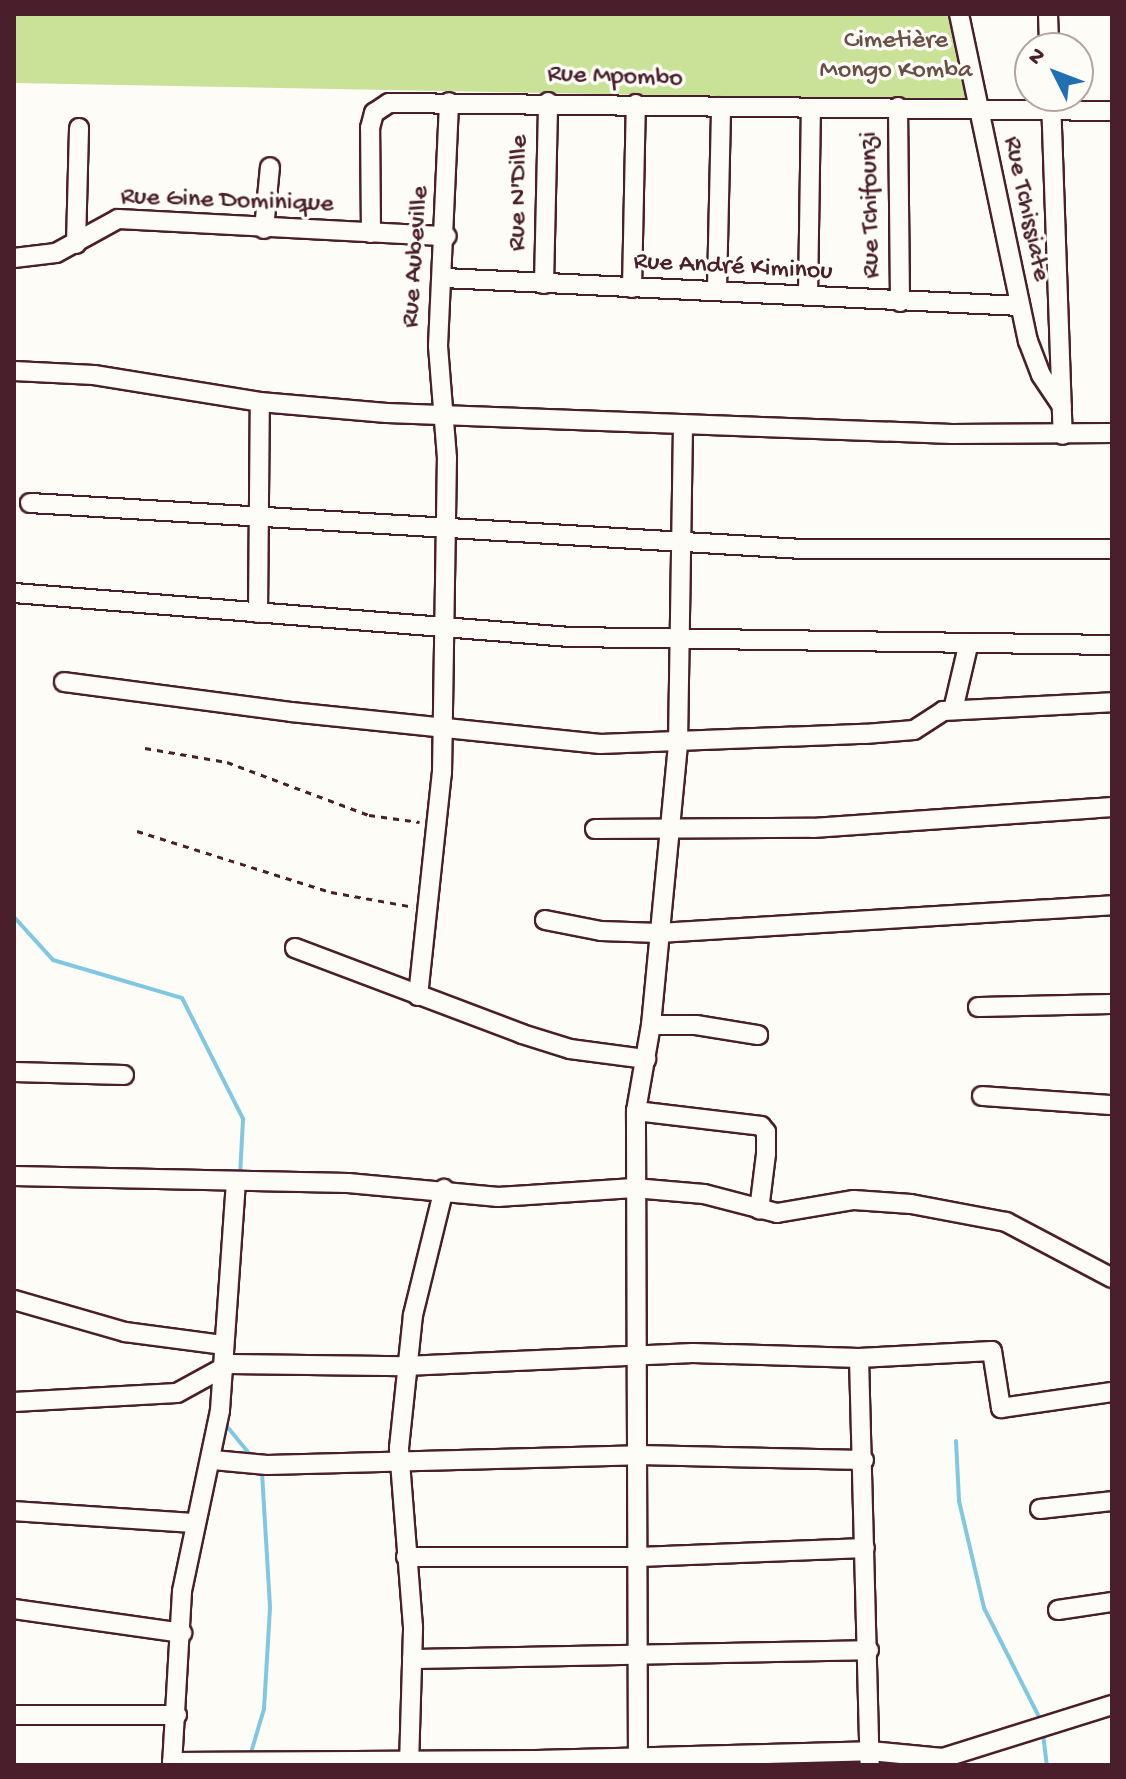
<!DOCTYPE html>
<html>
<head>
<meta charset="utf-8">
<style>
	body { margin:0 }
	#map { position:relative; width:1126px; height:1779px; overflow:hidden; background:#fdfcf7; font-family:"Gochi Hand",sans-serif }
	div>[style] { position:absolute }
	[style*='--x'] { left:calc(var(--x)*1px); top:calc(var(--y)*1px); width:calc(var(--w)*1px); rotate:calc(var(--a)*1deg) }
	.green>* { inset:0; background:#c9e298 }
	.stream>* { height:4px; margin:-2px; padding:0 2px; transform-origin:2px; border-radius:2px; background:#80c7e1 }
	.path>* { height:3px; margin-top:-1.5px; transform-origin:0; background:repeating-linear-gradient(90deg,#4a1f2b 0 6px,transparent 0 12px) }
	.roads { filter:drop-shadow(2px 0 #4a1f2b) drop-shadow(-2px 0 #4a1f2b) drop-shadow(0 2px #4a1f2b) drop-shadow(0 -2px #4a1f2b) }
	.minor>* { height:18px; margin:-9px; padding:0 9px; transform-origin:9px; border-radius:9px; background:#fdfcf7 }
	span { translate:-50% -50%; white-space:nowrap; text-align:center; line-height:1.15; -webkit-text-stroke:7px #fdfcf7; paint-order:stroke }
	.park-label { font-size:26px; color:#6a5046 }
	.street-label { font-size:26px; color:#4a1f2b }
	.frame { position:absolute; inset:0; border:16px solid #4a1f2b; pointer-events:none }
	.north { position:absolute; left:1014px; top:32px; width:80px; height:80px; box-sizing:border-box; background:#fdfcf7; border:2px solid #b5a4a5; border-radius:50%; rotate:312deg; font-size:22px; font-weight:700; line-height:32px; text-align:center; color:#4a1f2b }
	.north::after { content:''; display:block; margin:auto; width:28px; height:36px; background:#1f6fb2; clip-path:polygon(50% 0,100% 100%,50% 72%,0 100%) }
</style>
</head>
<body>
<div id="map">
	<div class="green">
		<div style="clip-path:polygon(14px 14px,950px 14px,968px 101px,14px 83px)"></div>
	</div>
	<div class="stream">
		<div style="--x:14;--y:917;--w:58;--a:47.8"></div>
		<div style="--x:53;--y:960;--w:134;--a:16.4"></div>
		<div style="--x:182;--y:998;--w:136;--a:63.2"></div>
		<div style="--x:243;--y:1119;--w:58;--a:93"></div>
		<div style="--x:225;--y:1424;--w:43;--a:50.7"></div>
		<div style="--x:956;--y:1441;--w:60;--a:87.1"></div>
		<div style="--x:959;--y:1501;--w:110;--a:76.8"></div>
		<div style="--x:984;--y:1608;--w:127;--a:63.2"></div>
		<div style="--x:1043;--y:1734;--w:31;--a:83"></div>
		<div style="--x:250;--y:1756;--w:49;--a:-73.4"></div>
		<div style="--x:264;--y:1709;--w:102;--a:-86.6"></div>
		<div style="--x:270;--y:1607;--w:136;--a:-93.4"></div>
	</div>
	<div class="path">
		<div style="--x:145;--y:748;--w:83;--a:9.7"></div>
		<div style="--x:227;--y:762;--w:152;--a:20.5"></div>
		<div style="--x:369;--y:815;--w:51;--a:7.8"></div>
		<div style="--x:137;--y:831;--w:203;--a:17.5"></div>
		<div style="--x:331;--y:892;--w:84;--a:10.2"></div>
	</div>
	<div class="roads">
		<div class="minor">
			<div style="--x:959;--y:14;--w:334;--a:78.1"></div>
			<div style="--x:1028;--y:341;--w:36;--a:69"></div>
			<div style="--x:1041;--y:375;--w:37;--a:56"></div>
			<div style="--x:1048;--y:14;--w:34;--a:88"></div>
			<div style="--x:1051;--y:99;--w:336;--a:88"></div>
			<div style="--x:898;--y:107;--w:195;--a:89.4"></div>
			<div style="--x:264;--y:229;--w:62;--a:-84.5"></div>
			<div style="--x:371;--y:233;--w:105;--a:-90.5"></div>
			<div style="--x:370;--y:128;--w:16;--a:-75"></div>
			<div style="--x:374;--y:113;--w:18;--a:-34"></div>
			<div style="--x:389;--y:103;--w:723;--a:0.63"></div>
			<div style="--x:76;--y:244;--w:116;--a:-88.5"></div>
			<div style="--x:14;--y:258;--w:42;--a:-6.8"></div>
			<div style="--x:56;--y:253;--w:71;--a:-28.7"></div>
			<div style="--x:118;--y:219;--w:329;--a:3"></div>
			<div style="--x:444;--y:278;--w:577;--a:2.78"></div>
			<div style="--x:544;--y:284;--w:182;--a:-88.7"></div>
			<div style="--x:632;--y:288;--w:184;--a:-88.8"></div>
			<div style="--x:717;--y:288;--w:181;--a:-88.7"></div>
			<div style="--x:808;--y:295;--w:186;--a:-89.1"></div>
			<div style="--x:14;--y:371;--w:80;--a:2.9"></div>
			<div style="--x:94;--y:375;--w:168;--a:9.2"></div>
			<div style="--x:260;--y:402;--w:127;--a:5"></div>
			<div style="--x:387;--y:413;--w:565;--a:2.13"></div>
			<div style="--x:952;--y:434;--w:160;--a:-0.4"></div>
			<div style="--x:30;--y:503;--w:774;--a:3.41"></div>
			<div style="--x:803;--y:549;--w:309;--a:0"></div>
			<div style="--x:14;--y:593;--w:557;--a:4.53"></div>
			<div style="--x:569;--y:637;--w:543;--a:0.84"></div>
			<div style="--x:258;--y:613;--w:211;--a:-89.5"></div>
			<div style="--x:64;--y:682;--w:229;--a:7.5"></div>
			<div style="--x:291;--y:712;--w:311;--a:5.9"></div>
			<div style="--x:600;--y:744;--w:265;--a:-2.2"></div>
			<div style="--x:865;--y:734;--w:49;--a:-4.7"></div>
			<div style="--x:914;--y:730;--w:35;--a:-33"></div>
			<div style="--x:943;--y:711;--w:169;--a:-3"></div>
			<div style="--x:953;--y:710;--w:66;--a:-76.8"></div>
			<div style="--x:595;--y:829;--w:218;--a:-0.3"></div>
			<div style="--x:813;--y:828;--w:300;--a:-4"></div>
			<div style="--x:545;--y:920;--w:57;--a:11.1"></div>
			<div style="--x:601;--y:931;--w:58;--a:2"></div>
			<div style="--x:659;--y:933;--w:454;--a:-3.5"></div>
			<div style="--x:295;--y:948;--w:243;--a:20.7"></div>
			<div style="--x:522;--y:1034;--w:50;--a:17.4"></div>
			<div style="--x:570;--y:1049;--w:77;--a:7.5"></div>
			<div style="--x:418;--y:996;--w:224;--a:-83.9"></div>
			<div style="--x:442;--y:773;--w:315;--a:-89.1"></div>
			<div style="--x:447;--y:458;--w:112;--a:-94.6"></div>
			<div style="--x:438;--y:346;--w:244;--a:-87.4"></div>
			<div style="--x:978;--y:1007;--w:134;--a:-1.3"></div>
			<div style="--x:651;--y:1025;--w:45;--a:0"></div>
			<div style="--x:696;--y:1025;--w:63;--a:9.2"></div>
			<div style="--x:14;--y:1072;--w:110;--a:1.6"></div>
			<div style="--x:982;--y:1096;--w:130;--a:4"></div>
			<div style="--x:636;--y:1111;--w:126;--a:6.8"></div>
			<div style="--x:761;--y:1126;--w:8;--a:50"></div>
			<div style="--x:766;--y:1132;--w:22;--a:90"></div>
			<div style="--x:766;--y:1154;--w:56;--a:97.1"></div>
			<div style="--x:14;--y:1176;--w:334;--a:1.2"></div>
			<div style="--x:348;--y:1183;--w:151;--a:5.3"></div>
			<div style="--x:498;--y:1197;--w:136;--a:-3.8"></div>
			<div style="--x:634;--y:1188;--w:70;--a:4.9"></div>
			<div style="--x:704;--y:1194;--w:75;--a:14.6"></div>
			<div style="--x:777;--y:1213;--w:78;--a:-9.6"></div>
			<div style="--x:854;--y:1200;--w:57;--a:4"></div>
			<div style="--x:911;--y:1204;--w:97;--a:10.7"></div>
			<div style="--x:1006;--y:1222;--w:120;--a:27.8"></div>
			<div style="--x:14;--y:1300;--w:116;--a:16.1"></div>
			<div style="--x:125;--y:1332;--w:100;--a:7.5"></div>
			<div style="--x:859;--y:1358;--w:407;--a:88.5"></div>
			<div style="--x:14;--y:1402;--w:163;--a:-3.2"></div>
			<div style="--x:177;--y:1393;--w:60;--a:-28.7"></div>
			<div style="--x:230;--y:1364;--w:175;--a:0.7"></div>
			<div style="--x:405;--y:1366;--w:288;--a:-2.6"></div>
			<div style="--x:693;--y:1353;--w:166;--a:1.7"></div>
			<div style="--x:859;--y:1358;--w:133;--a:-3"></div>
			<div style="--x:992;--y:1351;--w:58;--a:81"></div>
			<div style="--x:1001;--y:1408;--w:112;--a:-8.2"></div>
			<div style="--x:213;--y:1460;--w:54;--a:5.3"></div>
			<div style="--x:267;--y:1465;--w:372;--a:-1.5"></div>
			<div style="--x:639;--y:1455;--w:225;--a:1.3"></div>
			<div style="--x:1040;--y:1509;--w:72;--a:-6.3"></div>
			<div style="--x:14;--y:1511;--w:182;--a:3.8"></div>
			<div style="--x:406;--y:1557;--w:233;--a:0"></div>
			<div style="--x:639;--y:1557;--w:226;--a:-2.3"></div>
			<div style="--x:14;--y:1609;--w:170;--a:8.1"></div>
			<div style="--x:1058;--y:1610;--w:55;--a:-8.4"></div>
			<div style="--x:412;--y:1659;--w:457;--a:-1.1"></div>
			<div style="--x:14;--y:1715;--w:163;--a:0"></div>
			<div style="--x:172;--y:1762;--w:364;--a:-0.3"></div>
			<div style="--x:536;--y:1760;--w:334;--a:-1.5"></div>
			<div style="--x:870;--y:1751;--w:73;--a:5.5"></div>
			<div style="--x:943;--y:1758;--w:177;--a:-17.4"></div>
			<div style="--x:172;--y:1765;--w:174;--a:-86.7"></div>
			<div style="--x:182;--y:1591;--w:185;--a:-78.1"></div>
			<div style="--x:220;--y:1410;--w:229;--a:-86"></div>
			<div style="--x:409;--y:1765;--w:138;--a:-88.3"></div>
			<div style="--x:413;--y:1627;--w:180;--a:-94.5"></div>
			<div style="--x:399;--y:1448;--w:134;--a:-84"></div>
			<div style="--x:413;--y:1315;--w:130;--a:-76.2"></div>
			<div style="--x:638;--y:1765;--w:654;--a:-90.18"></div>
			<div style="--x:636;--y:1111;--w:87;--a:-80.1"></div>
			<div style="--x:651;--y:1025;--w:282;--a:-84.5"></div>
			<div style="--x:678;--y:744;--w:320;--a:-89.1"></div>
		</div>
	</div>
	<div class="park-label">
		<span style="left:896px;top:57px">Cimetière<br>Mongo Komba</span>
	</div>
	<div class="street-label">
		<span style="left:615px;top:78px;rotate:2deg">Rue Mpombo</span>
		<span style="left:520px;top:193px;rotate:-89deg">Rue N'Dille</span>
		<span style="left:227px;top:202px;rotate:2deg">Rue Gine Dominique</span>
		<span style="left:872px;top:205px;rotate:-91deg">Rue Tchifounzi</span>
		<span style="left:1025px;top:209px;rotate:78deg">Rue Tchissiate</span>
		<span style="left:417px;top:257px;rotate:-86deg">Rue Aubeville</span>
		<span style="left:733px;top:268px;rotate:3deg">Rue André Kiminou</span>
	</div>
	<div class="frame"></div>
	<div class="north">N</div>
</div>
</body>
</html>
